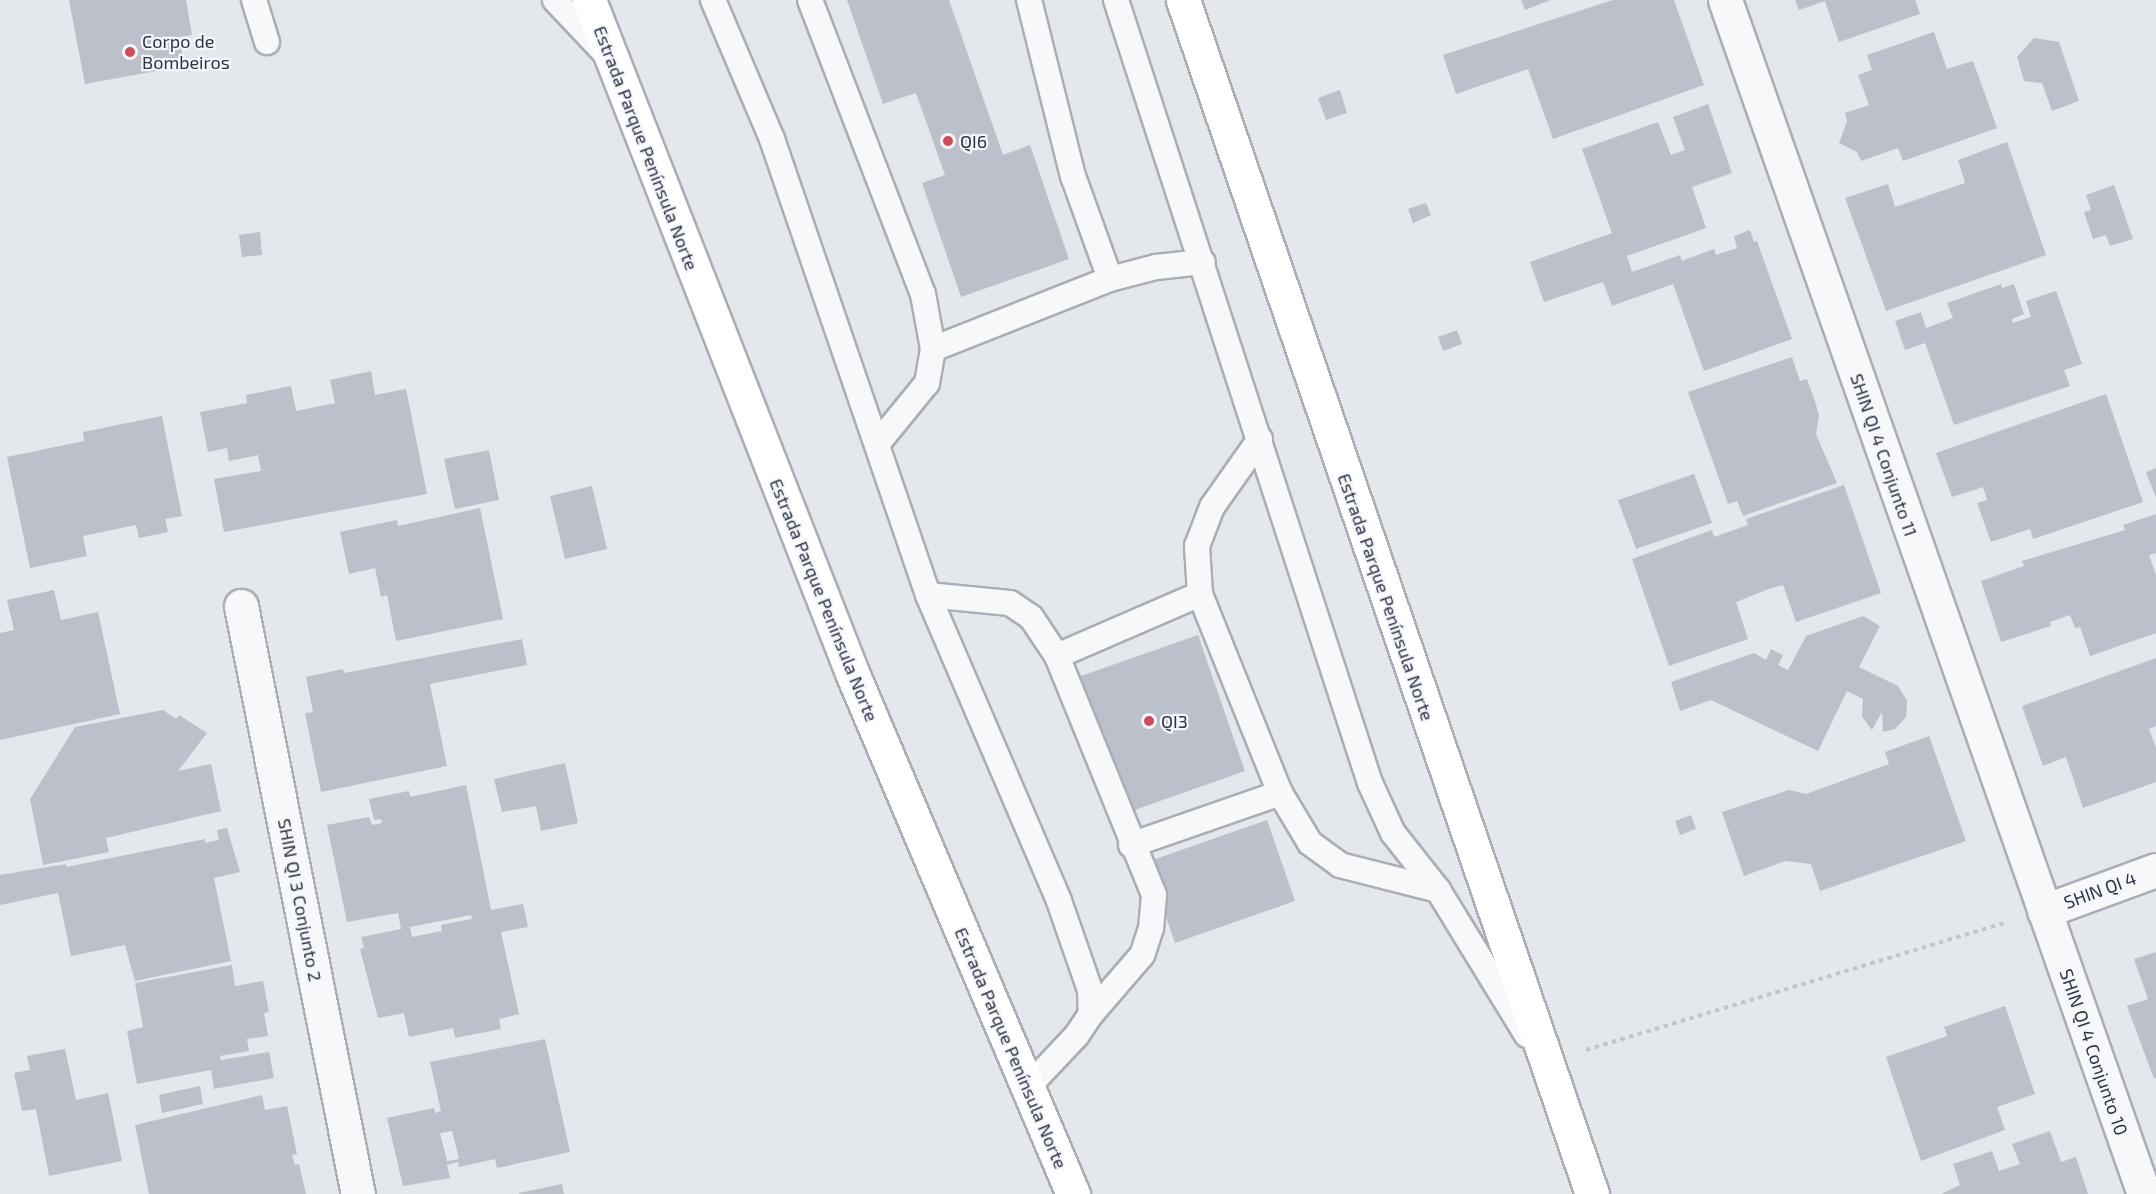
<!DOCTYPE html>
<html>
<head>
<meta charset="utf-8">
<style>
	body { margin:0 }
	#map { position:relative; width:2156px; height:1194px; overflow:hidden; background:#e4e7ec; font-family:"Exo 2",sans-serif }
	div>[style] { position:absolute }
	[style*='--x'] { left:calc(var(--x)*1px); top:calc(var(--y)*1px); width:calc(var(--w)*1px); rotate:calc(var(--a)*1deg) }
	.building>* { inset:0; background:#bbc0ca }
	.path>* { height:4px; margin-top:-2px; transform-origin:0; background:repeating-linear-gradient(90deg,#c2c5cb 0 4.5px,transparent 0 9px) }
	.roads { filter:drop-shadow(2px 0 #a9aeb7) drop-shadow(-2px 0 #a9aeb7) drop-shadow(0 2px #a9aeb7) drop-shadow(0 -2px #a9aeb7) }
	.service>* { height:24px; margin:-12px; padding:0 12px; transform-origin:12px; border-radius:12px; background:#f7f8fa }
	.minor>* { height:33px; margin:-16.5px; padding:0 16.5px; transform-origin:16.5px; border-radius:16.5px; background:#f7f8fa }
	.secondary>* { height:33px; margin:-16.5px; padding:0 16.5px; transform-origin:16.5px; border-radius:16.5px; background:#fff }
	.dots>* { width:16px; height:16px; translate:-50% -50%; box-sizing:border-box; border:3px solid #f4f6f9; border-radius:50% }
	span { translate:-50% -50%; white-space:nowrap; text-align:center; line-height:1.15; -webkit-text-stroke:4.5px #f4f6f9; paint-order:stroke }
	.poi-label { font-size:18px; color:#2b3445 }
	.left { translate:0 -50%; text-align:left }
	.street-label { font-size:18px; color:#2b3445 }
</style>
</head>
<body>
<div id="map">
	<div class="building">
		<div style="clip-path:polygon(69px 0,186px 0,192px 35px,179px 37px,184px 66px,85px 84px)"></div>
		<div style="clip-path:polygon(847px 0,949px 0,1003px 155px,1030px 145px,1069px 259px,961px 297px,922px 183px,945px 175px,916px 93px,883px 104px)"></div>
		<div style="clip-path:polygon(1521px 0,1551px 0,1525px 10px)"></div>
		<div style="clip-path:polygon(1613px 0,1674px 0,1704px 85px,1553px 139px,1528px 69px,1456px 94px,1443px 55px)"></div>
		<div style="clip-path:polygon(1795px 0,1915px 0,1920px 14px,1839px 42px,1825px 1px,1799px 10px)"></div>
		<div style="clip-path:polygon(1934px 32px,1947px 69px,1973px 61px,1997px 128px,1903px 161px,1898px 148px,1861px 161px,1857px 152px,1839px 143px,1847px 121px,1845px 113px,1869px 105px,1858px 75px,1872px 70px,1867px 55px)"></div>
		<div style="clip-path:polygon(2034px 38px,2059px 42px,2079px 101px,2052px 111px,2042px 83px,2024px 81px,2017px 57px)"></div>
		<div style="clip-path:polygon(1340px 90px,1347px 113px,1326px 120px,1318px 98px)"></div>
		<div style="clip-path:polygon(1708px 104px,1732px 173px,1692px 187px,1706px 228px,1627px 256px,1632px 272px,1680px 255px,1682px 261px,1714px 249px,1716px 255px,1737px 248px,1734px 236px,1750px 230px,1754px 242px,1757px 241px,1792px 339px,1704px 371px,1673px 284px,1612px 306px,1603px 282px,1544px 302px,1530px 262px,1612px 233px,1582px 149px,1658px 122px,1671px 155px,1685px 150px,1673px 117px)"></div>
		<div style="clip-path:polygon(2007px 142px,2046px 255px,1886px 311px,1845px 198px,1888px 184px,1895px 207px,1965px 183px,1958px 160px)"></div>
		<div style="clip-path:polygon(2114px 185px,2133px 239px,2110px 246px,2106px 235px,2093px 239px,2084px 212px,2091px 210px,2086px 195px)"></div>
		<div style="clip-path:polygon(1426px 203px,1431px 215px,1413px 223px,1408px 209px)"></div>
		<div style="clip-path:polygon(260px 232px,262px 255px,242px 257px,239px 235px)"></div>
		<div style="clip-path:polygon(2001px 284px,2002px 288px,2014px 284px,2024px 314px,2012px 319px,2013px 323px,2031px 317px,2026px 301px,2056px 291px,2082px 364px,2064px 370px,2070px 386px,1954px 425px,1925px 343px,1905px 350px,1895px 321px,1921px 312px,1926px 328px,1953px 318px,1947px 303px)"></div>
		<div style="clip-path:polygon(1457px 330px,1462px 344px,1443px 351px,1438px 337px)"></div>
		<div style="clip-path:polygon(1792px 357px,1800px 381px,1807px 379px,1815px 401px,1819px 416px,1816px 434px,1837px 483px,1743px 516px,1737px 501px,1728px 504px,1688px 392px)"></div>
		<div style="clip-path:polygon(371px 371px,375px 395px,406px 389px,427px 494px,224px 532px,214px 479px,261px 471px,258px 455px,229px 461px,227px 448px,208px 452px,200px 412px,247px 403px,246px 395px,291px 386px,296px 411px,335px 403px,330px 380px)"></div>
		<div style="clip-path:polygon(2106px 394px,2143px 502px,2033px 539px,2030px 529px,1991px 542px,1977px 503px,1987px 500px,1983px 487px,1952px 497px,1936px 453px)"></div>
		<div style="clip-path:polygon(162px 416px,182px 516px,165px 519px,168px 532px,139px 538px,136px 525px,83px 536px,87px 556px,30px 568px,7px 457px,84px 441px,83px 432px)"></div>
		<div style="clip-path:polygon(489px 450px,499px 500px,455px 509px,444px 459px)"></div>
		<div style="clip-path:polygon(2156px 468px,2156px 498px,2146px 472px)"></div>
		<div style="clip-path:polygon(1694px 474px,1712px 523px,1636px 549px,1618px 500px)"></div>
		<div style="clip-path:polygon(1844px 485px,1881px 593px,1796px 622px,1783px 585px,1769px 589px,1736px 602px,1748px 639px,1669px 666px,1632px 559px,1712px 530px,1714px 537px,1748px 525px,1746px 519px)"></div>
		<div style="clip-path:polygon(592px 486px,607px 549px,565px 559px,550px 496px)"></div>
		<div style="clip-path:polygon(480px 508px,503px 619px,396px 641px,387px 595px,381px 597px,375px 568px,349px 574px,340px 532px,397px 520px,398px 526px)"></div>
		<div style="clip-path:polygon(2156px 514px,2156px 553px,2149px 555px,2156px 575px,2156px 633px,2090px 656px,2080px 627px,2075px 628px,2070px 615px,2050px 622px,2051px 626px,2001px 642px,1981px 581px,2024px 566px,2022px 561px,2125px 530px,2123px 525px)"></div>
		<div style="clip-path:polygon(54px 590px,61px 620px,98px 612px,120px 714px,0 740px,0 633px,14px 630px,7px 600px)"></div>
		<div style="clip-path:polygon(1863px 616px,1880px 626px,1859px 667px,1898px 686px,1907px 701px,1906px 717px,1895px 729px,1883px 732px,1882px 712px,1872px 730px,1862px 717px,1863px 699px,1847px 691px,1818px 751px,1711px 700px,1680px 711px,1671px 682px,1754px 653px,1766px 660px,1771px 649px,1783px 655px,1778px 665px,1788px 670px,1806px 636px)"></div>
		<div style="clip-path:polygon(1198px 635px,1245px 771px,1129px 812px,1081px 676px)"></div>
		<div style="clip-path:polygon(522px 639px,527px 665px,430px 684px,447px 766px,321px 792px,305px 713px,313px 712px,306px 677px,343px 669px,344px 673px)"></div>
		<div style="clip-path:polygon(2156px 658px,2156px 726px,2149px 729px,2156px 748px,2156px 782px,2083px 808px,2066px 757px,2043px 766px,2022px 706px)"></div>
		<div style="clip-path:polygon(163px 710px,176px 719px,179px 715px,207px 733px,178px 771px,211px 764px,221px 811px,106px 838px,109px 852px,43px 865px,30px 799px,75px 727px)"></div>
		<div style="clip-path:polygon(1929px 736px,1966px 841px,1820px 891px,1811px 864px,1785px 861px,1744px 876px,1722px 812px,1789px 790px,1806px 794px,1889px 764px,1885px 752px)"></div>
		<div style="clip-path:polygon(565px 763px,578px 823px,541px 831px,536px 806px,502px 812px,494px 779px)"></div>
		<div style="clip-path:polygon(evenodd,466px 785px,491px 910px,523px 904px,528px 927px,501px 932px,519px 1014px,499px 1019px,501px 1029px,455px 1038px,453px 1028px,409px 1037px,404px 1013px,378px 1018px,360px 949px,364px 948px,361px 937px,401px 929px,398px 913px,347px 922px,327px 825px,369px 817px,372px 825px,382px 823px,381px 819px,374px 820px,369px 799px,409px 791px,410px 797px,466px 785px,471px 915px,472px 919px,441px 925px,442px 931px,412px 937px,410px 927px,471px 915px)"></div>
		<div style="clip-path:polygon(1691px 815px,1696px 829px,1680px 835px,1675px 821px)"></div>
		<div style="clip-path:polygon(1267px 820px,1295px 901px,1175px 943px,1147px 862px)"></div>
		<div style="clip-path:polygon(227px 828px,240px 872px,214px 878px,231px 961px,135px 981px,125px 945px,71px 956px,58px 893px,0 905px,0 875px,66px 864px,66px 867px,205px 839px,205px 843px,219px 840px,217px 830px)"></div>
		<div style="clip-path:polygon(2156px 952px,2156px 1078px,2154px 1079px,2127px 1006px,2148px 999px,2134px 959px)"></div>
		<div style="clip-path:polygon(232px 965px,235px 986px,263px 981px,269px 1012px,264px 1013px,268px 1036px,247px 1039px,249px 1051px,220px 1056px,221px 1060px,269px 1052px,274px 1078px,214px 1089px,211px 1070px,137px 1084px,127px 1031px,143px 1027px,135px 983px)"></div>
		<div style="clip-path:polygon(2005px 1006px,2035px 1094px,1997px 1107px,2005px 1130px,1921px 1161px,1886px 1057px,1947px 1036px,1944px 1027px)"></div>
		<div style="clip-path:polygon(evenodd,545px 1039px,570px 1152px,497px 1168px,495px 1159px,459px 1167px,458px 1162px,447px 1165px,450px 1178px,403px 1186px,387px 1118px,434px 1108px,435px 1113px,441px 1111px,430px 1062px,545px 1039px,452px 1131px,459px 1159px,447px 1161px,440px 1133px,452px 1131px)"></div>
		<div style="clip-path:polygon(65px 1049px,76px 1100px,108px 1093px,122px 1161px,49px 1176px,36px 1109px,22px 1111px,14px 1073px,30px 1070px,27px 1056px)"></div>
		<div style="clip-path:polygon(200px 1086px,203px 1104px,162px 1113px,159px 1095px)"></div>
		<div style="clip-path:polygon(262px 1095px,265px 1110px,287px 1106px,297px 1154px,292px 1155px,295px 1165px,299px 1164px,306px 1194px,149px 1194px,135px 1125px)"></div>
		<div style="clip-path:polygon(2050px 1131px,2061px 1162px,2076px 1157px,2088px 1194px,1941px 1194px,1960px 1185px,1953px 1164px,1992px 1151px,1999px 1171px,2020px 1164px,2012px 1144px)"></div>
		<div style="clip-path:polygon(562px 1184px,564px 1194px,519px 1194px,519px 1193px)"></div>
	</div>
	<div class="path">
		<div style="--x:1586;--y:1050;--w:439;--a:-16.9"></div>
	</div>
	<div class="roads">
		<div class="service">
			<div style="--x:254;--y:0;--w:44;--a:72.8"></div>
			<div style="--x:555;--y:0;--w:73;--a:46.7"></div>
			<div style="--x:713;--y:0;--w:151;--a:67"></div>
			<div style="--x:772;--y:139;--w:482;--a:71.1"></div>
			<div style="--x:928;--y:595;--w:333;--a:66.8"></div>
			<div style="--x:1059;--y:901;--w:94;--a:70.8"></div>
			<div style="--x:1090;--y:990;--w:24;--a:88"></div>
			<div style="--x:1091;--y:1014;--w:25;--a:124"></div>
			<div style="--x:1077;--y:1035;--w:73;--a:133.3"></div>
			<div style="--x:810;--y:0;--w:315;--a:69"></div>
			<div style="--x:923;--y:294;--w:56;--a:79.7"></div>
			<div style="--x:933;--y:349;--w:35;--a:100"></div>
			<div style="--x:927;--y:383;--w:77;--a:129.2"></div>
			<div style="--x:1029;--y:0;--w:181;--a:76"></div>
			<div style="--x:1073;--y:176;--w:109;--a:70.2"></div>
			<div style="--x:1110;--y:279;--w:48;--a:-14.6"></div>
			<div style="--x:1156;--y:267;--w:47;--a:-6.1"></div>
			<div style="--x:1116;--y:0;--w:823;--a:72.03"></div>
			<div style="--x:1370;--y:783;--w:55;--a:65.3"></div>
			<div style="--x:1393;--y:833;--w:73;--a:51.7"></div>
			<div style="--x:1438;--y:890;--w:170;--a:58.5"></div>
			<div style="--x:933;--y:349;--w:190;--a:-21.6"></div>
			<div style="--x:1260;--y:439;--w:83;--a:125.2"></div>
			<div style="--x:1212;--y:507;--w:42;--a:111"></div>
			<div style="--x:1197;--y:546;--w:48;--a:86.4"></div>
			<div style="--x:1200;--y:594;--w:214;--a:68.1"></div>
			<div style="--x:1280;--y:793;--w:58;--a:59"></div>
			<div style="--x:1310;--y:843;--w:37;--a:36"></div>
			<div style="--x:1340;--y:865;--w:101;--a:14.3"></div>
			<div style="--x:928;--y:595;--w:82;--a:5.6"></div>
			<div style="--x:1010;--y:603;--w:25;--a:34"></div>
			<div style="--x:1031;--y:617;--w:47;--a:56.3"></div>
			<div style="--x:1057;--y:656;--w:258;--a:67.9"></div>
			<div style="--x:1154;--y:895;--w:33;--a:95"></div>
			<div style="--x:1151;--y:928;--w:28;--a:108"></div>
			<div style="--x:1142;--y:955;--w:78;--a:130.8"></div>
			<div style="--x:1057;--y:656;--w:156;--a:-23.4"></div>
			<div style="--x:1131;--y:845;--w:158;--a:-19.2"></div>
		</div>
		<div class="minor">
			<div style="--x:1725;--y:0;--w:1265;--a:70.66"></div>
			<div style="--x:241;--y:606;--w:600;--a:78.75"></div>
			<div style="--x:2044;--y:911;--w:119;--a:-20.1"></div>
		</div>
		<div class="secondary">
			<div style="--x:589;--y:0;--w:725;--a:68.64"></div>
			<div style="--x:853;--y:675;--w:564;--a:67.03"></div>
			<div style="--x:1183;--y:0;--w:1262;--a:71.09"></div>
		</div>
	</div>
	<div class="dots">
		<div style="left:130px;top:52px;background:#d1495b"></div>
		<div style="left:948px;top:141px;background:#d1495b"></div>
		<div style="left:1149px;top:721px;background:#d1495b"></div>
	</div>
	<div class="poi-label">
		<span class="left" style="left:142px;top:52px">Corpo de<br>Bombeiros</span>
		<span class="left" style="left:960px;top:141px">QI6</span>
		<span class="left" style="left:1161px;top:721px">QI3</span>
	</div>
	<div class="street-label">
		<span style="left:646px;top:148px;rotate:69deg">Estrada Parque Península Norte</span>
		<span style="left:1884px;top:455px;rotate:71deg">SHIN QI 4 Conjunto 11</span>
		<span style="left:1386px;top:597px;rotate:71deg">Estrada Parque Península Norte</span>
		<span style="left:824px;top:600px;rotate:68deg">Estrada Parque Península Norte</span>
		<span style="left:2100px;top:890px;rotate:-20deg">SHIN QI 4</span>
		<span style="left:300px;top:900px;rotate:79deg">SHIN QI 3 Conjunto 2</span>
		<span style="left:1011px;top:1048px;rotate:67deg">Estrada Parque Península Norte</span>
		<span style="left:2094px;top:1052px;rotate:71deg">SHIN QI 4 Conjunto 10</span>
	</div>
</div>
</body>
</html>
